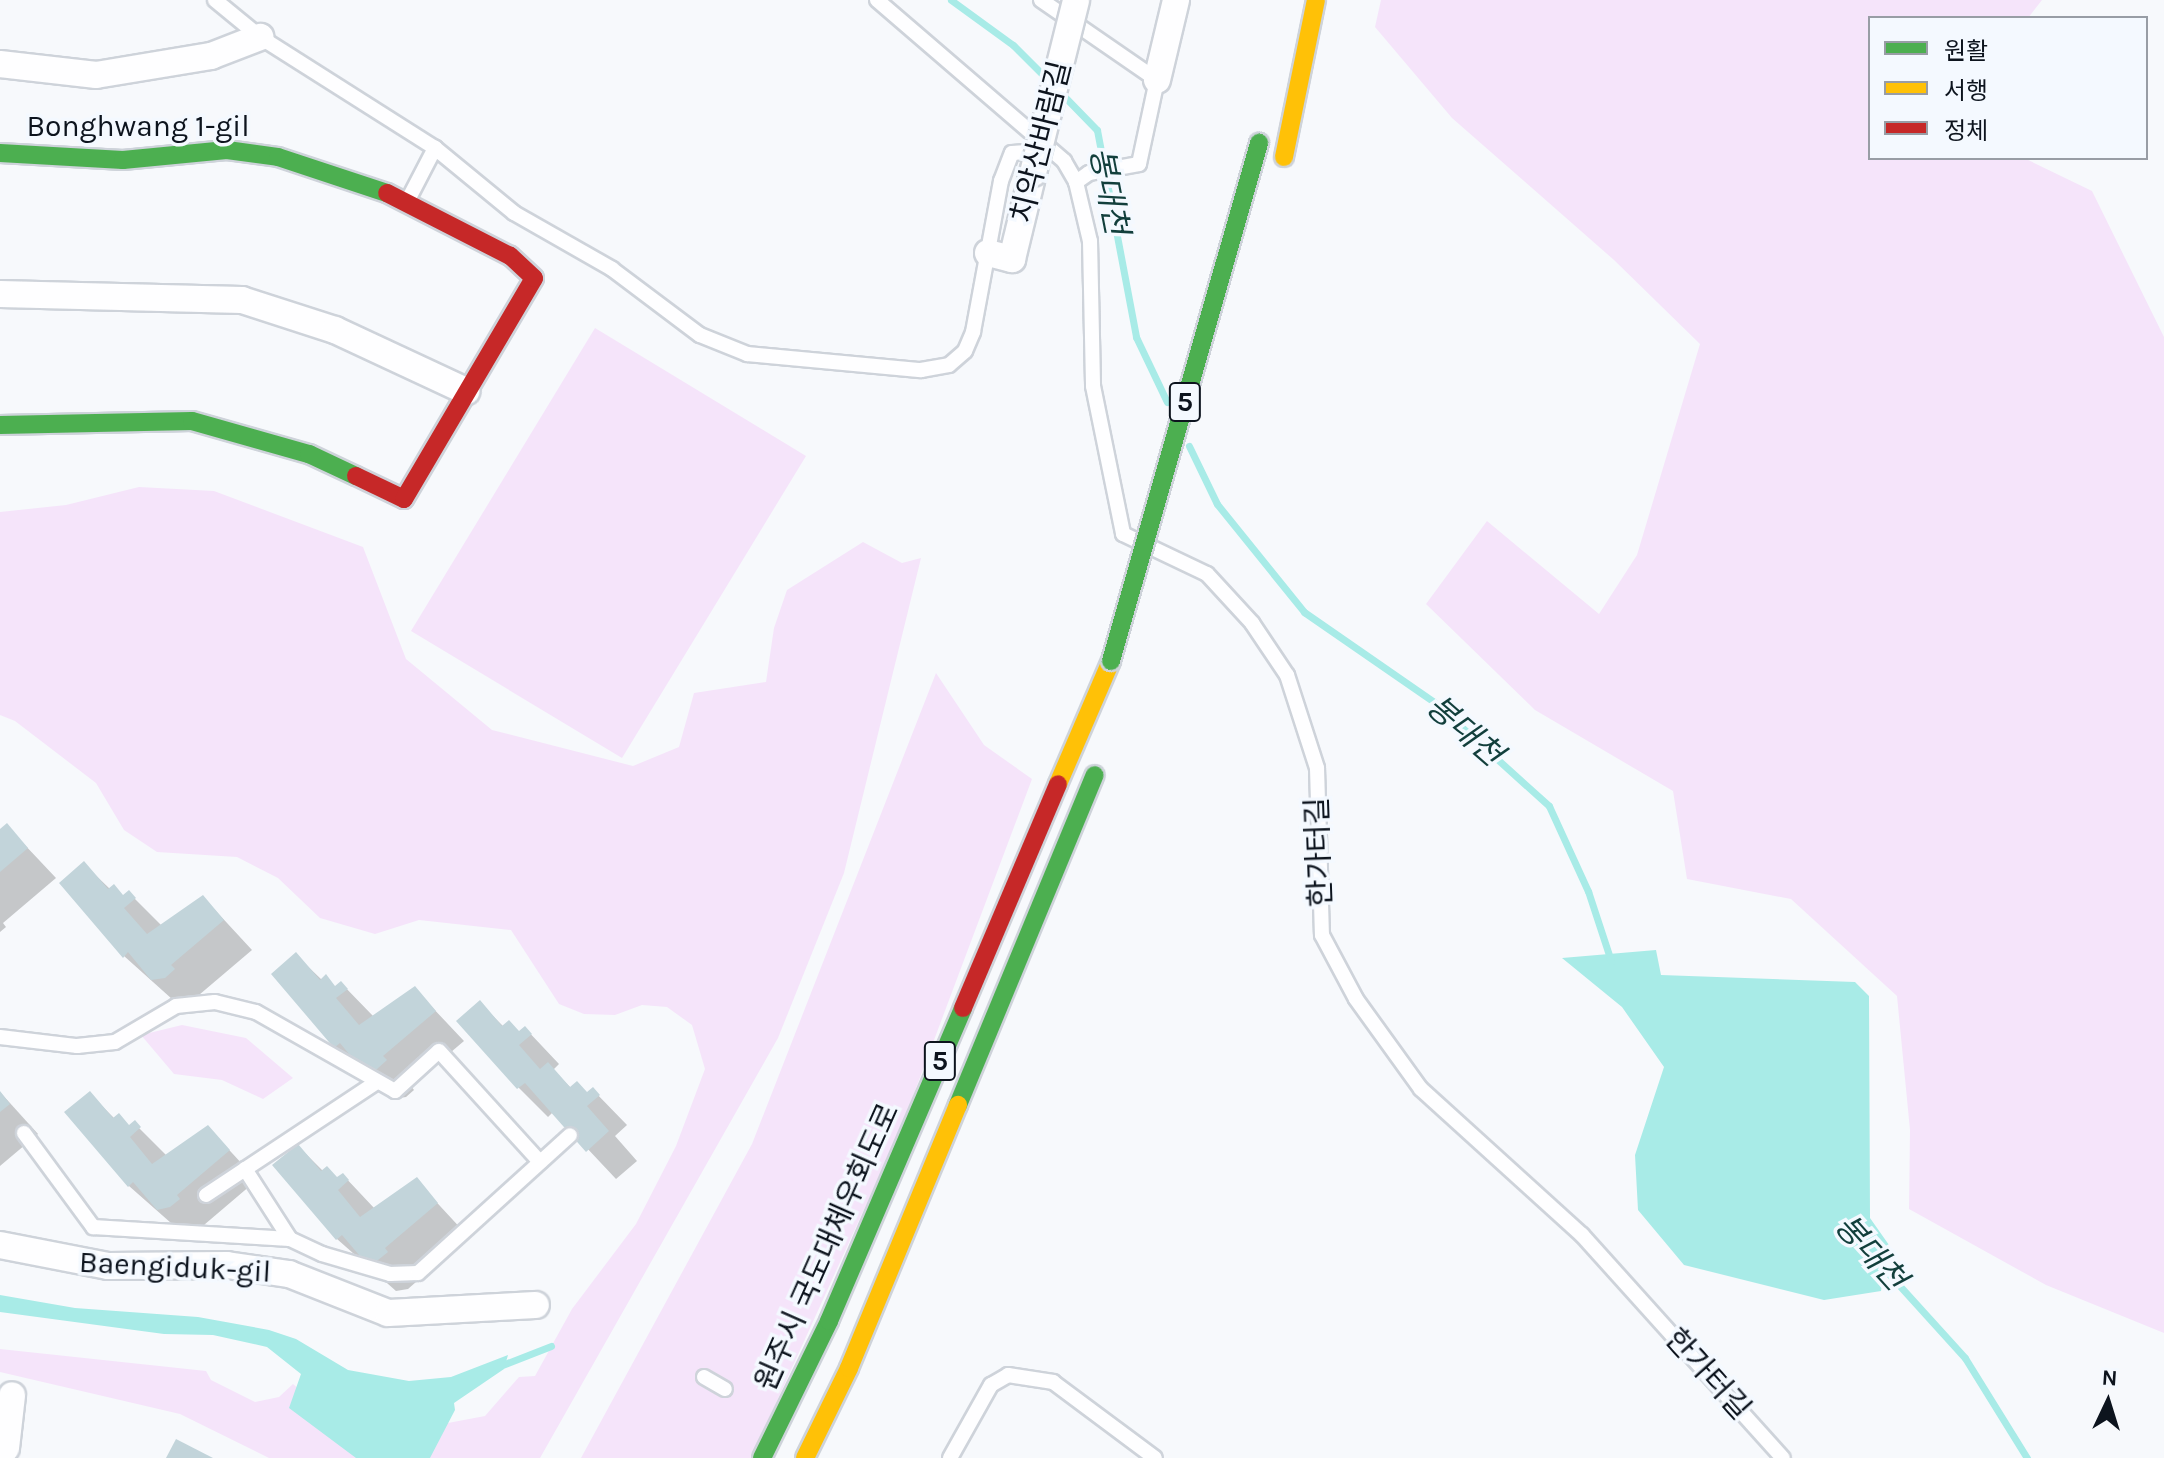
<!DOCTYPE html>
<html>
<head>
<meta charset="utf-8">
<style>
	body { margin:0 }
	#map { position:relative; width:2164px; height:1458px; overflow:hidden; background:#f7f9fc; font-family:Karla,"Noto Sans KR",sans-serif }
	div>[style] { position:absolute }
	[style*='--x'] { left:calc(var(--x)*1px); top:calc(var(--y)*1px); width:calc(var(--w)*1px); rotate:calc(var(--a)*1deg) }
	.green>* { inset:0; background:#f5e4fa }
	.water>* { inset:0; background:#a8ebe7 }
	.shadow>* { inset:0; background:#0003 }
	.stream>* { height:7px; margin:-3.5px; padding:0 3.5px; transform-origin:3.5px; border-radius:3.5px; background:#a8ebe7 }
	.building>* { inset:0; background:#c2d4da }
	.roads { filter:drop-shadow(2px 0 #ced3da) drop-shadow(-2px 0 #ced3da) drop-shadow(0 2px #ced3da) drop-shadow(0 -2px #ced3da) }
	.lane>* { height:14px; margin:-7px; padding:0 7px; transform-origin:7px; border-radius:7px; background:#fefeff }
	.street>* { height:26px; margin:-13px; padding:0 13px; transform-origin:13px; border-radius:13px; background:#fefeff }
	.fast>* { height:18px; margin:-9px; padding:0 9px; transform-origin:9px; border-radius:9px; background:#4caf50 }
	.slow>* { height:18px; margin:-9px; padding:0 9px; transform-origin:9px; border-radius:9px; background:#ffc107 }
	.jam>* { height:18px; margin:-9px; padding:0 9px; transform-origin:9px; border-radius:9px; background:#c62828 }
	.bridges { filter:drop-shadow(2px 0 #ced3da) drop-shadow(-2px 0 #ced3da) drop-shadow(0 2px #ced3da) drop-shadow(0 -2px #ced3da) }
	.street-bridge>* { height:26px; margin:-13px; padding:0 13px; transform-origin:13px; border-radius:13px; background:#fefeff }
	.fast-bridge>* { height:18px; margin:-9px; padding:0 9px; transform-origin:9px; border-radius:9px; background:#4caf50 }
	span { translate:-50% -50%; white-space:nowrap; text-align:center; line-height:1.15; -webkit-text-stroke:7px #f4f9ff; paint-order:stroke }
	.shield-label span { padding:2px 6px; background:#f4f9ff; border:2px solid; border-radius:6px; -webkit-text-stroke-width:0 }
	.shield-label { font-size:28px; color:#0d141e; font-weight:700 }
	.street-label { font-size:30px; color:#0d141e }
	.water-label { font-size:32px; color:#123f3c; font-style:italic }
	.legend { position:absolute; left:1868px; top:16px; width:280px; height:144px; box-sizing:border-box; background:#f4f9ff; border:2px solid #989da5; margin:0; padding:10px 14px; list-style:none; font-size:24px; color:#0d141e }
	.legend li { display:flex; align-items:center; gap:16px; height:40px }
	.legend b { width:40px; border:2px solid #989da5 }
	.north { position:absolute; left:2068px; top:1362px; width:80px; height:80px; -webkit-text-stroke:6px #f4f9ff; paint-order:stroke; rotate:4deg; font-size:22px; font-weight:700; line-height:32px; text-align:center; color:#0d141e }
	.north::after { content:''; display:block; margin:auto; width:28px; height:36px; background:#0d141e; clip-path:polygon(50% 0,100% 100%,50% 72%,0 100%) }
</style>
</head>
<body>
<div id="map">
	<div class="green">
		<div style="clip-path:polygon(1381px 0,2042px 0,2028px 18px,1870px 18px,1870px 158px,2024px 158px,2092px 191px,2164px 337px,2164px 1333px,2046px 1285px,1909px 1209px,1910px 1130px,1897px 996px,1791px 899px,1687px 879px,1673px 791px,1535px 710px,1426px 604px,1487px 521px,1599px 614px,1637px 555px,1700px 344px,1614px 260px,1452px 118px,1375px 27px)"></div>
		<div style="clip-path:polygon(595px 328px,806px 456px,622px 758px,411px 631px)"></div>
		<div style="clip-path:polygon(139px 487px,214px 491px,363px 547px,406px 659px,492px 730px,633px 766px,679px 747px,694px 693px,766px 682px,774px 628px,787px 590px,863px 542px,902px 563px,921px 558px,844px 873px,778px 1038px,540px 1458px,269px 1458px,180px 1414px,0 1372px,0 1349px,206px 1371px,211px 1380px,255px 1402px,279px 1397px,293px 1384px,300px 1390px,448px 1423px,485px 1416px,519px 1377px,535px 1376px,572px 1309px,636px 1224px,676px 1146px,705px 1069px,692px 1025px,667px 1007px,642px 1005px,615px 1015px,584px 1014px,559px 1004px,511px 930px,419px 920px,375px 934px,320px 918px,278px 878px,237px 857px,157px 852px,124px 830px,96px 783px,15px 721px,0 715px,0 512px,66px 505px)"></div>
		<div style="clip-path:polygon(936px 673px,984px 745px,1032px 779px,901px 1128px,751px 1458px,581px 1458px,752px 1144px)"></div>
		<div style="clip-path:polygon(182px 1025px,246px 1038px,293px 1078px,263px 1099px,222px 1080px,174px 1074px,141px 1035px)"></div>
	</div>
	<div class="water">
		<div style="clip-path:polygon(1656px 950px,1661px 975px,1855px 982px,1869px 996px,1870px 1218px,1889px 1245px,1881px 1291px,1824px 1300px,1684px 1265px,1638px 1210px,1635px 1155px,1664px 1067px,1622px 1007px,1562px 958px)"></div>
		<div style="clip-path:polygon(0 1295px,75px 1308px,198px 1317px,269px 1330px,296px 1339px,348px 1370px,409px 1381px,451px 1377px,508px 1355px,504px 1369px,454px 1403px,455px 1410px,430px 1458px,356px 1458px,289px 1408px,301px 1374px,267px 1347px,213px 1335px,164px 1334px,0 1312px)"></div>
	</div>
	<div class="shadow">
		<div style="clip-path:polygon(7px 826px,56px 878px,3px 923px,6px 927px,0 932px,0 831px)"></div>
		<div style="clip-path:polygon(84px 864px,110px 889px,124px 897px,129px 893px,162px 926px,203px 897px,252px 950px,199px 995px,202px 999px,182px 1008px,124px 956px)"></div>
		<div style="clip-path:polygon(296px 955px,322px 980px,336px 988px,341px 983px,374px 1017px,414px 988px,464px 1041px,411px 1086px,414px 1090px,406px 1097px,394px 1099px,336px 1047px,273px 974px)"></div>
		<div style="clip-path:polygon(480px 1003px,504px 1027px,519px 1033px,525px 1028px,559px 1064px,553px 1070px,572px 1089px,587px 1095px,593px 1090px,627px 1125px,615px 1136px,637px 1161px,616px 1179px,553px 1112px,548px 1117px,519px 1088px)"></div>
		<div style="clip-path:polygon(0 1092px,38px 1134px,0 1166px)"></div>
		<div style="clip-path:polygon(90px 1094px,115px 1119px,130px 1127px,134px 1123px,167px 1156px,208px 1127px,257px 1180px,204px 1225px,208px 1229px,188px 1238px,129px 1186px,67px 1113px)"></div>
		<div style="clip-path:polygon(298px 1146px,324px 1172px,338px 1179px,343px 1175px,375px 1209px,416px 1180px,465px 1233px,412px 1278px,416px 1282px,408px 1289px,396px 1291px,337px 1239px)"></div>
	</div>
	<div class="stream">
		<div style="--x:951;--y:0;--w:77;--a:36"></div>
		<div style="--x:1013;--y:45;--w:51;--a:45"></div>
		<div style="--x:1060;--y:92;--w:53;--a:45.8"></div>
		<div style="--x:1097;--y:130;--w:211;--a:79.3"></div>
		<div style="--x:1136;--y:337;--w:72;--a:64.5"></div>
		<div style="--x:1189;--y:446;--w:64;--a:64.2"></div>
		<div style="--x:1217;--y:504;--w:139;--a:51.1"></div>
		<div style="--x:1304;--y:612;--w:158;--a:34.7"></div>
		<div style="--x:1434;--y:702;--w:155;--a:42.1"></div>
		<div style="--x:1549;--y:806;--w:94;--a:65.4"></div>
		<div style="--x:1588;--y:891;--w:74;--a:71.8"></div>
		<div style="--x:1879;--y:1263;--w:128;--a:47.8"></div>
		<div style="--x:1965;--y:1358;--w:118;--a:58.2"></div>
		<div style="--x:497;--y:1367;--w:58;--a:-21.3"></div>
	</div>
	<div class="building">
		<div style="clip-path:polygon(7px 823px,28px 848px,0 872px,0 829px)"></div>
		<div style="clip-path:polygon(84px 861px,108px 889px,114px 884px,123px 895px,129px 890px,136px 898px,124px 908px,147px 934px,203px 895px,224px 920px,171px 965px,175px 969px,165px 978px,151px 980px,128px 952px,123px 958px,59px 883px)"></div>
		<div style="clip-path:polygon(296px 952px,320px 980px,326px 974px,335px 986px,341px 981px,348px 989px,336px 998px,359px 1025px,415px 986px,436px 1011px,383px 1056px,387px 1060px,377px 1069px,363px 1071px,340px 1043px,334px 1048px,271px 974px)"></div>
		<div style="clip-path:polygon(480px 1000px,502px 1026px,509px 1020px,519px 1031px,525px 1026px,532px 1034px,519px 1045px,540px 1069px,548px 1062px,570px 1087px,577px 1081px,587px 1092px,593px 1087px,600px 1095px,587px 1106px,609px 1131px,586px 1152px,525px 1083px,517px 1089px,456px 1021px)"></div>
		<div style="clip-path:polygon(0 1091px,10px 1104px,0 1112px)"></div>
		<div style="clip-path:polygon(90px 1091px,113px 1118px,119px 1113px,129px 1125px,135px 1120px,141px 1127px,130px 1137px,152px 1164px,208px 1125px,230px 1150px,177px 1195px,180px 1199px,170px 1207px,157px 1210px,133px 1182px,128px 1187px,64px 1112px)"></div>
		<div style="clip-path:polygon(298px 1144px,321px 1171px,327px 1166px,337px 1177px,343px 1173px,349px 1180px,338px 1190px,360px 1217px,417px 1177px,438px 1203px,385px 1248px,388px 1252px,378px 1260px,365px 1262px,342px 1235px,336px 1240px,272px 1165px)"></div>
		<div style="clip-path:polygon(176px 1439px,213px 1458px,166px 1458px)"></div>
	</div>
	<div class="roads">
		<div class="lane">
			<div style="--x:215;--y:0;--w:58;--a:39.4"></div>
			<div style="--x:260;--y:37;--w:207;--a:32.4"></div>
			<div style="--x:435;--y:148;--w:102;--a:39.4"></div>
			<div style="--x:514;--y:213;--w:113;--a:29.7"></div>
			<div style="--x:612;--y:269;--w:110;--a:36.9"></div>
			<div style="--x:700;--y:335;--w:51;--a:22"></div>
			<div style="--x:747;--y:354;--w:175;--a:5.3"></div>
			<div style="--x:921;--y:370;--w:28;--a:-10"></div>
			<div style="--x:949;--y:365;--w:21;--a:-41"></div>
			<div style="--x:965;--y:351;--w:21;--a:-67"></div>
			<div style="--x:973;--y:332;--w:154;--a:-79.5"></div>
			<div style="--x:1001;--y:181;--w:30;--a:-69"></div>
			<div style="--x:1012;--y:153;--w:29;--a:-4"></div>
			<div style="--x:877;--y:0;--w:247;--a:40.7"></div>
			<div style="--x:1064;--y:161;--w:24;--a:60"></div>
			<div style="--x:1076;--y:182;--w:61;--a:76.7"></div>
			<div style="--x:1090;--y:241;--w:145;--a:88.8"></div>
			<div style="--x:1093;--y:386;--w:151;--a:78.5"></div>
			<div style="--x:1123;--y:534;--w:93;--a:25.5"></div>
			<div style="--x:1207;--y:574;--w:67;--a:47.4"></div>
			<div style="--x:1252;--y:623;--w:63;--a:56.1"></div>
			<div style="--x:1287;--y:675;--w:98;--a:72.1"></div>
			<div style="--x:1317;--y:768;--w:167;--a:88.3"></div>
			<div style="--x:1322;--y:935;--w:72;--a:62"></div>
			<div style="--x:1356;--y:999;--w:111;--a:54.2"></div>
			<div style="--x:1421;--y:1089;--w:217;--a:42.2"></div>
			<div style="--x:1582;--y:1235;--w:300;--a:48"></div>
			<div style="--x:1041;--y:0;--w:141;--a:34.6"></div>
			<div style="--x:1157;--y:80;--w:86;--a:102.1"></div>
			<div style="--x:1139;--y:164;--w:51;--a:169.8"></div>
			<div style="--x:1089;--y:173;--w:16;--a:145"></div>
			<div style="--x:408;--y:200;--w:59;--a:-62.6"></div>
			<div style="--x:0;--y:1037;--w:78;--a:6.7"></div>
			<div style="--x:77;--y:1046;--w:38;--a:-6"></div>
			<div style="--x:115;--y:1042;--w:71;--a:-30.5"></div>
			<div style="--x:176;--y:1006;--w:39;--a:-6"></div>
			<div style="--x:215;--y:1002;--w:42;--a:13.7"></div>
			<div style="--x:256;--y:1012;--w:160;--a:29.6"></div>
			<div style="--x:395;--y:1091;--w:59;--a:-42.3"></div>
			<div style="--x:439;--y:1051;--w:150;--a:47.7"></div>
			<div style="--x:24;--y:1133;--w:117;--a:53.7"></div>
			<div style="--x:93;--y:1227;--w:197;--a:3.5"></div>
			<div style="--x:290;--y:1239;--w:35;--a:25"></div>
			<div style="--x:322;--y:1254;--w:71;--a:16.4"></div>
			<div style="--x:390;--y:1274;--w:28;--a:-2"></div>
			<div style="--x:418;--y:1273;--w:205;--a:-42.2"></div>
			<div style="--x:245;--y:1169;--w:83;--a:57.3"></div>
			<div style="--x:206;--y:1195;--w:205;--a:-33.5"></div>
			<div style="--x:704;--y:1377;--w:24;--a:30"></div>
			<div style="--x:950;--y:1458;--w:84;--a:-60.7"></div>
			<div style="--x:991;--y:1385;--w:20;--a:-30"></div>
			<div style="--x:1008;--y:1375;--w:46;--a:8.8"></div>
			<div style="--x:1053;--y:1382;--w:127;--a:36.7"></div>
		</div>
		<div class="street">
			<div style="--x:0;--y:64;--w:97;--a:6.5"></div>
			<div style="--x:96;--y:75;--w:117;--a:-9.4"></div>
			<div style="--x:211;--y:56;--w:53;--a:-21.2"></div>
			<div style="--x:1157;--y:80;--w:82;--a:-76.6"></div>
			<div style="--x:988;--y:253;--w:25;--a:14"></div>
			<div style="--x:1012;--y:259;--w:89;--a:-76.3"></div>
			<div style="--x:0;--y:294;--w:242;--a:1.4"></div>
			<div style="--x:242;--y:300;--w:98;--a:17.9"></div>
			<div style="--x:335;--y:330;--w:145;--a:25"></div>
			<div style="--x:0;--y:1245;--w:110;--a:11"></div>
			<div style="--x:108;--y:1266;--w:119;--a:-0.5"></div>
			<div style="--x:227;--y:1265;--w:63;--a:8.3"></div>
			<div style="--x:289;--y:1274;--w:106;--a:21.5"></div>
			<div style="--x:388;--y:1313;--w:148;--a:-3.1"></div>
			<div style="--x:6;--y:1448;--w:53;--a:-83.5"></div>
		</div>
		<div class="fast">
			<div style="--x:0;--y:153;--w:123;--a:3.3"></div>
			<div style="--x:123;--y:160;--w:104;--a:-5.5"></div>
			<div style="--x:227;--y:150;--w:51;--a:7.8"></div>
			<div style="--x:278;--y:157;--w:115;--a:18.3"></div>
			<div style="--x:0;--y:425;--w:192;--a:-1.2"></div>
			<div style="--x:192;--y:421;--w:122;--a:15.8"></div>
			<div style="--x:309;--y:454;--w:52;--a:25.1"></div>
			<div style="--x:958;--y:1105;--w:357;--a:-67.5"></div>
			<div style="--x:762;--y:1458;--w:153;--a:-63.9"></div>
			<div style="--x:829;--y:1321;--w:340;--a:-66.8"></div>
		</div>
		<div class="slow">
			<div style="--x:1284;--y:157;--w:160;--a:-78.5"></div>
			<div style="--x:1058;--y:784;--w:134;--a:-66.7"></div>
			<div style="--x:805;--y:1458;--w:100;--a:-63.9"></div>
			<div style="--x:849;--y:1368;--w:285;--a:-67.5"></div>
		</div>
		<div class="jam">
			<div style="--x:356;--y:476;--w:53;--a:25.6"></div>
			<div style="--x:404;--y:499;--w:256;--a:-59.5"></div>
			<div style="--x:534;--y:278;--w:33;--a:-137"></div>
			<div style="--x:510;--y:256;--w:138;--a:-152.9"></div>
			<div style="--x:963;--y:1008;--w:243;--a:-67"></div>
		</div>
	</div>
	<div class="bridges">
		<div class="street-bridge">
			<div style="--x:1033;--y:173;--w:178;--a:-76"></div>
		</div>
		<div class="fast-bridge">
			<div style="--x:1111;--y:661;--w:539;--a:-74.05"></div>
		</div>
	</div>
	<div class="shield-label">
		<span style="left:1185px;top:402px">5</span>
		<span style="left:940px;top:1061px">5</span>
	</div>
	<div class="street-label">
		<span style="left:138px;top:126px">Bonghwang 1-gil</span>
		<span style="left:1041px;top:142px;rotate:-76deg">치악산바람길</span>
		<span style="left:1319px;top:852px;rotate:-92deg">한가터길</span>
		<span style="left:827px;top:1247px;rotate:-66deg">원주시 국도대체우회도로</span>
		<span style="left:175px;top:1267px;rotate:3deg">Baengiduk-gil</span>
		<span style="left:1708px;top:1374px;rotate:48deg">한가터길</span>
	</div>
	<div class="water-label">
		<span style="left:1108px;top:191px;rotate:79deg">봉대천</span>
		<span style="left:1464px;top:731px;rotate:41deg">봉대천</span>
		<span style="left:1870px;top:1253px;rotate:48deg">봉대천</span>
	</div>
	<ul class="legend">
	<li><b style="height:10px;background:#4caf50"></b>원활</li>
	<li><b style="height:10px;background:#ffc107"></b>서행</li>
	<li><b style="height:10px;background:#c62828"></b>정체</li>
	</ul>
	<div class="north">N</div>
</div>
</body>
</html>
